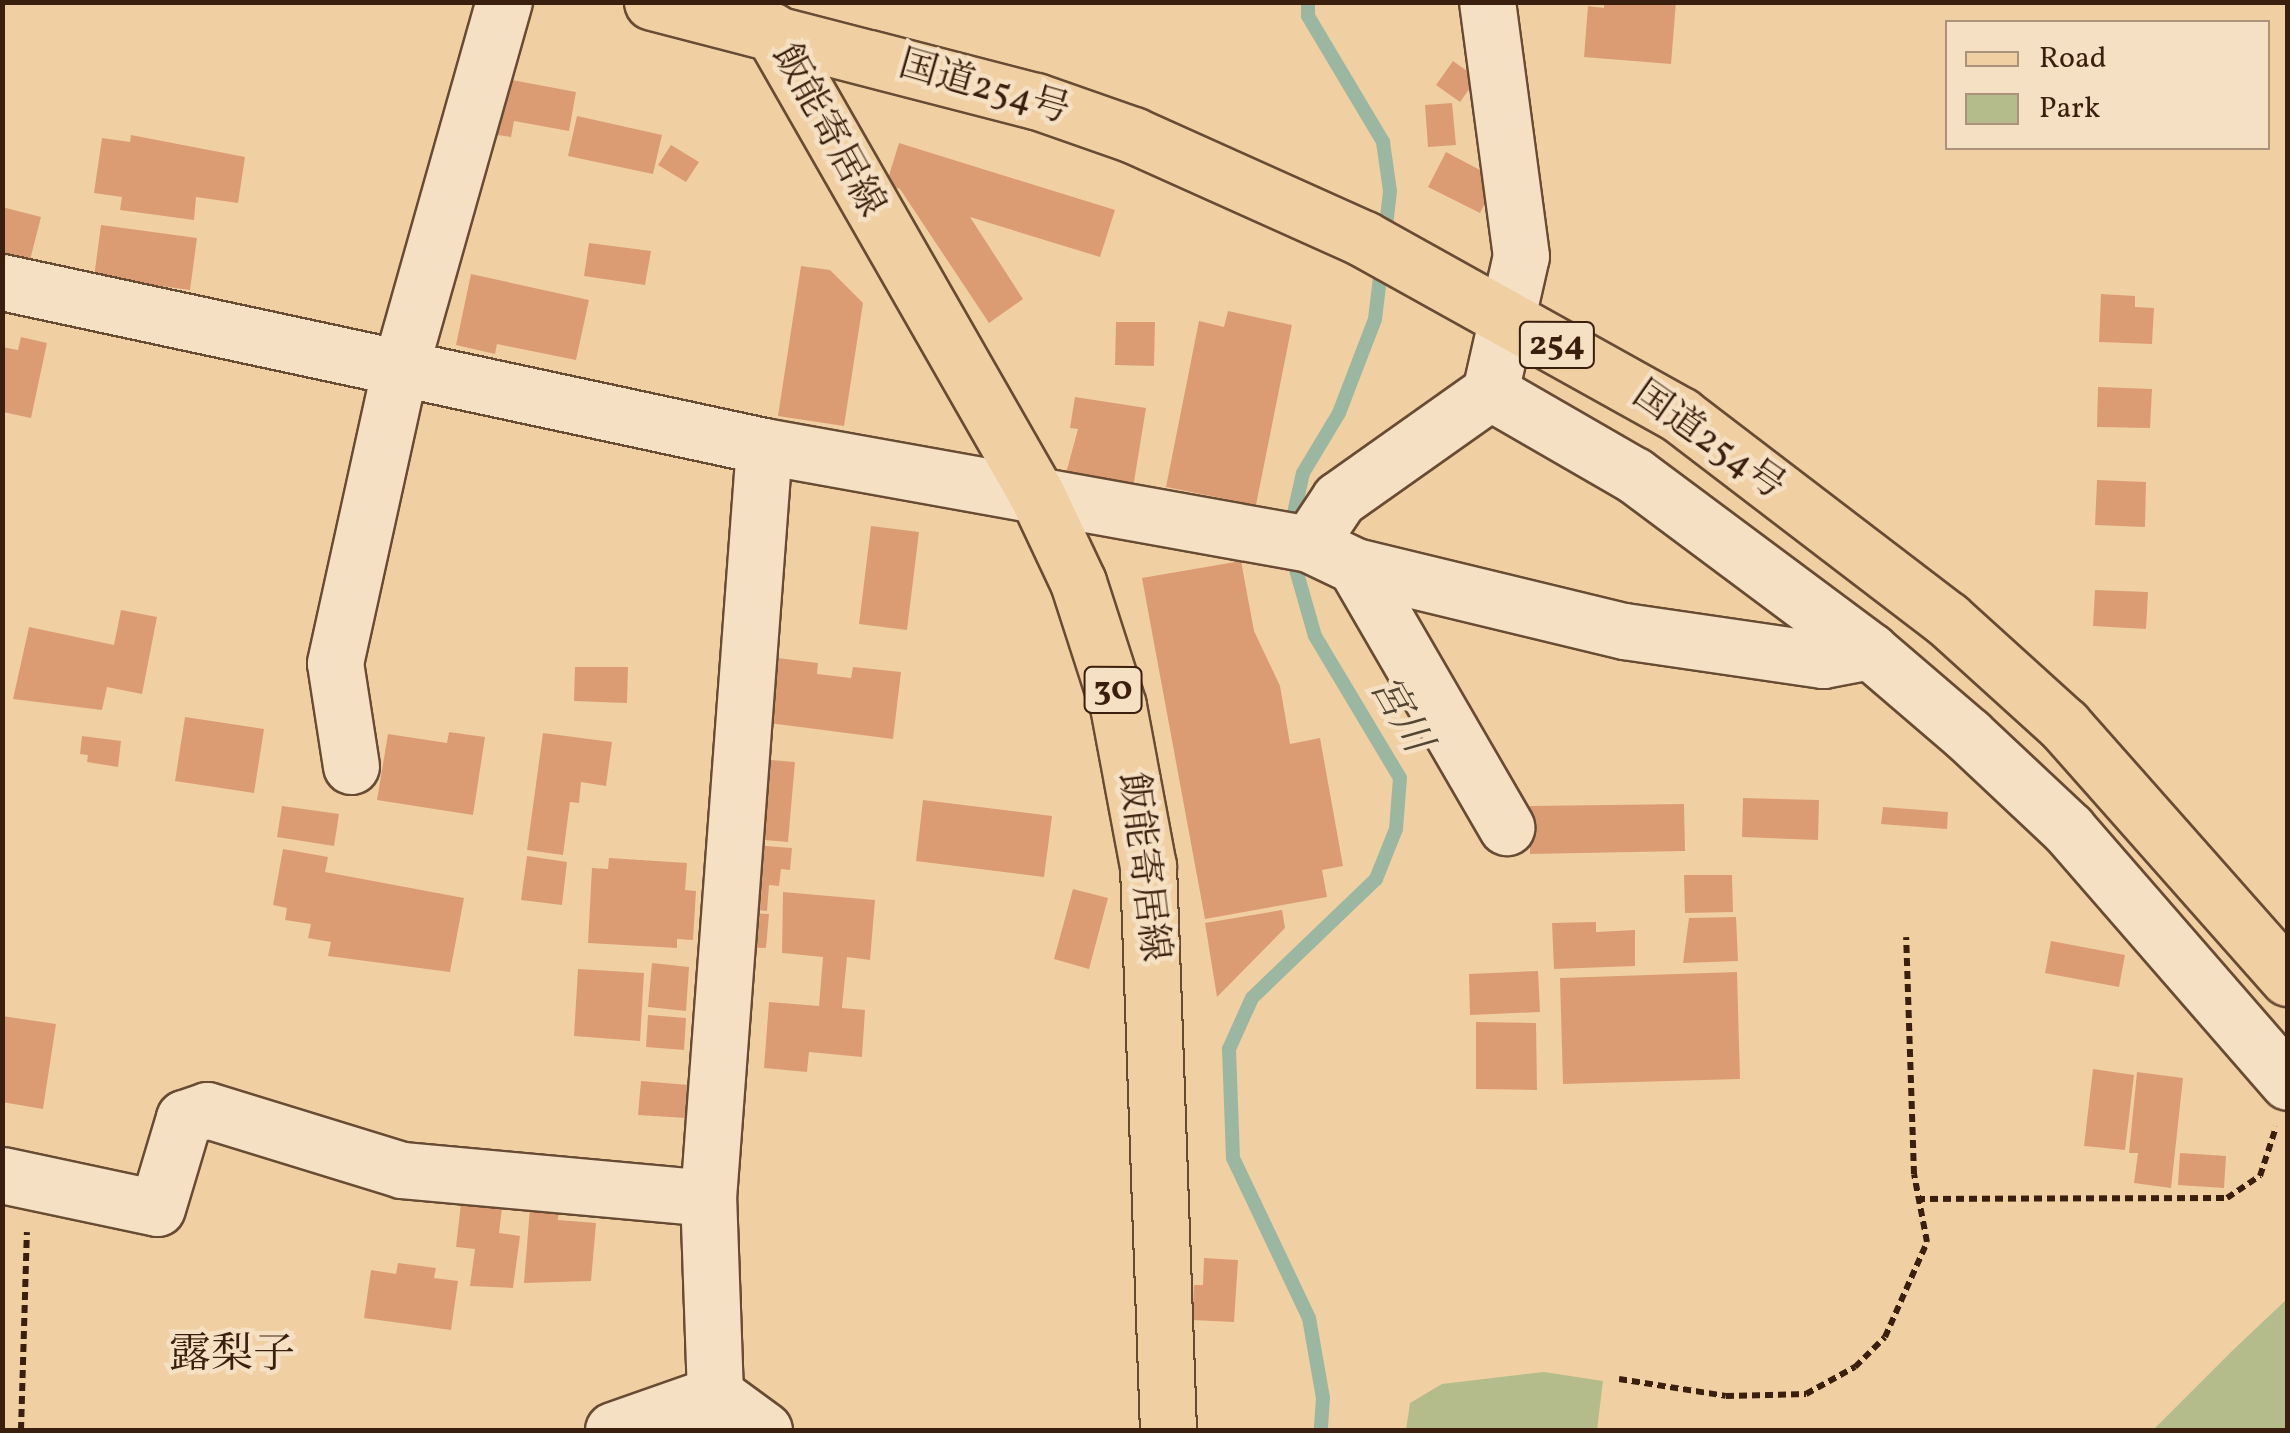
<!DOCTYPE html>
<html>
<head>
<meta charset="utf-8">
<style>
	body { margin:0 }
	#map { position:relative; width:2290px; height:1433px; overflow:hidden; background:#f0d0a3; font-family:Vollkorn,"Noto Serif JP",serif }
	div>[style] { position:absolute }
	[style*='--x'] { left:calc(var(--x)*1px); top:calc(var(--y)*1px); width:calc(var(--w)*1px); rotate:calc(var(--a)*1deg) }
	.green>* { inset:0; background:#b3bc8a }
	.stream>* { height:14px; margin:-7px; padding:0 7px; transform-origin:7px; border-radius:7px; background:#9bb7a1 }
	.building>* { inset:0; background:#dc9c73 }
	.path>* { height:6px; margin-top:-3px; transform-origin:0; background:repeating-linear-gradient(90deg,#3b1f0e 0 8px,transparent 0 13px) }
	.roads { filter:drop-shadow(2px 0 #684b33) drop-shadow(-2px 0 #684b33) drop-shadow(0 2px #684b33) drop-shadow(0 -2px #684b33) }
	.minor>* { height:55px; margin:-27.5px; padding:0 27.5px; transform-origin:27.5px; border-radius:27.5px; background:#f5e0c3 }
	.major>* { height:55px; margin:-27.5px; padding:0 27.5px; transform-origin:27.5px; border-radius:27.5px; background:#f0d0a3 }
	.highway>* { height:55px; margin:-27.5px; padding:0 27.5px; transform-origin:27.5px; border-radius:27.5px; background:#f0d0a3 }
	span { translate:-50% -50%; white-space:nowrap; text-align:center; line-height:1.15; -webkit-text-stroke:9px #f5e0c3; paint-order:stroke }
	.shield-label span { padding:2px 8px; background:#f5e0c3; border:2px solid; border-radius:8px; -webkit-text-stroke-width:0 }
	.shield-label { font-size:35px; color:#3b1f0e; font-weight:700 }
	.street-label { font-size:38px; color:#3b1f0e }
	.water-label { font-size:40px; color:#534533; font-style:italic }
	.quarter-label { font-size:42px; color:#3b1f0e }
	.frame { position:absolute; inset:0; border:5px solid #3b1f0e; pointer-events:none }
	.legend { position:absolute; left:1945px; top:20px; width:325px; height:130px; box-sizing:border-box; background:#f5e0c3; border:2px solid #ab937b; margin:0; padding:12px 18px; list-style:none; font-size:30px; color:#3b1f0e }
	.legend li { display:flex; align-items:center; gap:20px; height:50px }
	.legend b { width:50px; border:2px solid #ab937b }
</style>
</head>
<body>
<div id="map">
	<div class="green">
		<div style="clip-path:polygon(2287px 1299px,2287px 1430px,2153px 1430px,2232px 1351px)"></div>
		<div style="clip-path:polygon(1544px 1372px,1603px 1381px,1597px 1430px,1406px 1430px,1410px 1403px,1442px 1384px)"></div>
	</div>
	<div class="stream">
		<div style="--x:1308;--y:2;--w:14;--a:90"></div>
		<div style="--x:1308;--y:16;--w:147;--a:59.2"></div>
		<div style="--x:1383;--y:142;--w:49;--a:81.9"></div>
		<div style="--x:1390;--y:191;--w:44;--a:96.5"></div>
		<div style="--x:1290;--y:531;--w:59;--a:-77.4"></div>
		<div style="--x:1303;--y:473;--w:70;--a:-59"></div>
		<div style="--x:1339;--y:413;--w:101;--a:-69"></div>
		<div style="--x:1375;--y:319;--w:58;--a:-83.1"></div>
		<div style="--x:1291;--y:552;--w:87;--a:74.1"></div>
		<div style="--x:1315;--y:636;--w:165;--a:59.1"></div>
		<div style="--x:1400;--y:778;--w:51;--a:94.5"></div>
		<div style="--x:1396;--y:829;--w:54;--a:111.8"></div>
		<div style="--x:1376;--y:879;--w:172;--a:136.2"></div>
		<div style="--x:1252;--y:998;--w:56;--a:114.3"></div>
		<div style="--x:1229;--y:1049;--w:109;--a:87.9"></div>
		<div style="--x:1233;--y:1158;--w:177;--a:64.6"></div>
		<div style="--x:1309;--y:1318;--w:81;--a:80.1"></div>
		<div style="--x:1323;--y:1398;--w:32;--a:94"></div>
	</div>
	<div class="building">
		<div style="clip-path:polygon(1604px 2px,1676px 2px,1671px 64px,1584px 57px,1588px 6px,1604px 8px)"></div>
		<div style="clip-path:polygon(1453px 61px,1477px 78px,1460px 102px,1436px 85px)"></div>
		<div style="clip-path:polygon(501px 78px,576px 92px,569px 131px,514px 121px,511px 137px,490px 134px)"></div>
		<div style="clip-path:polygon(1452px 103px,1456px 145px,1428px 147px,1425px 105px)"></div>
		<div style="clip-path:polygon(577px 116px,662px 135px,653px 174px,568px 156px)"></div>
		<div style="clip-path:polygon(131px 135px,245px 157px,238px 203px,196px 197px,194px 220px,120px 210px,122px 197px,94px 193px,102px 138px,130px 142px)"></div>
		<div style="clip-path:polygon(899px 143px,1115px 210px,1100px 257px,970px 217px,1023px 299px,989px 323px,900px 189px,886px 185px)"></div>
		<div style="clip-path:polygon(671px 145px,699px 162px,686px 182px,658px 165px)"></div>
		<div style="clip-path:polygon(1446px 152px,1497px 179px,1480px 213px,1428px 187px)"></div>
		<div style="clip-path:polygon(2px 207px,41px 217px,29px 264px,2px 257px)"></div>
		<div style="clip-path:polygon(101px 225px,197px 238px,190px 290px,94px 277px)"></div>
		<div style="clip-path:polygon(589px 243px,651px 251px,645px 285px,584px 276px)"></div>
		<div style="clip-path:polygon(801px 266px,830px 270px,863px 303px,844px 426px,778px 416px)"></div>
		<div style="clip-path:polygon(471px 274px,589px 300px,576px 360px,497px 344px,495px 354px,456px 345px)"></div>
		<div style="clip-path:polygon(2101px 294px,2135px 296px,2135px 307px,2154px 308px,2152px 344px,2099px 342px)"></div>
		<div style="clip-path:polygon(1228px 311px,1292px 325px,1256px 505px,1166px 487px,1199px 321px,1224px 327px)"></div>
		<div style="clip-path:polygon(1116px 322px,1155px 322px,1154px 366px,1115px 365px)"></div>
		<div style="clip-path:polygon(21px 337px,47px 343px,31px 418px,3px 412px,2px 347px,18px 350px)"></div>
		<div style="clip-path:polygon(2098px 387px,2152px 389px,2150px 428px,2097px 427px)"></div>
		<div style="clip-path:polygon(1075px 397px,1146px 408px,1133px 488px,1065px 477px,1078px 429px,1070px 428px)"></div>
		<div style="clip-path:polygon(2097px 480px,2146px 482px,2145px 527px,2095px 525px)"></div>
		<div style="clip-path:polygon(871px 526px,919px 532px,907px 630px,859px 624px)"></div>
		<div style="clip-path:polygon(1241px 561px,1254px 631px,1280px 686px,1290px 744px,1320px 738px,1343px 866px,1322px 870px,1327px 897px,1205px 919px,1142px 578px)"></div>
		<div style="clip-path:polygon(2095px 590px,2148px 592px,2146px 629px,2093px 626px)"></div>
		<div style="clip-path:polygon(121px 610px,157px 617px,142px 694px,107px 687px,102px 710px,13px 699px,29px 627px,114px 645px)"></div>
		<div style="clip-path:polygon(777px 658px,818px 663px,817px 674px,851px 678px,853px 667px,901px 672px,893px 739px,769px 723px)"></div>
		<div style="clip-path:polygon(575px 667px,628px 667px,627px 703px,574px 701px)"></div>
		<div style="clip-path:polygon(185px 717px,264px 729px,254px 793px,175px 781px)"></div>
		<div style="clip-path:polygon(449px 732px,485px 737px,473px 815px,377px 800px,388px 734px,447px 743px)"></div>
		<div style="clip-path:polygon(543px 733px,612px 742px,606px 786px,581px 782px,579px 803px,570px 802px,563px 855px,527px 850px)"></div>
		<div style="clip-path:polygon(82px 736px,121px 741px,118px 767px,87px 762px,88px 755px,80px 754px)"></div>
		<div style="clip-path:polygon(760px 759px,795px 762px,788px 842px,753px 839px)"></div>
		<div style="clip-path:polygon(1743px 798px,1819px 800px,1818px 840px,1742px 837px)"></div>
		<div style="clip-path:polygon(923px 800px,1052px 816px,1044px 877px,916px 861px)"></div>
		<div style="clip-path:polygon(1684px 804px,1685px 851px,1530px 854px,1530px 806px)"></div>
		<div style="clip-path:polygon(282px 806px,339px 814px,334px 846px,277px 837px)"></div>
		<div style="clip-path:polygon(1883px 807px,1948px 812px,1947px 829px,1881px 824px)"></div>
		<div style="clip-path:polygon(753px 845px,792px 848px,790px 870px,781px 869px,779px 886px,769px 885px,767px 911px,747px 909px)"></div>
		<div style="clip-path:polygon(283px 849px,328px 857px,325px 872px,464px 898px,450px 972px,328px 956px,331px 942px,308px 938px,311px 924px,285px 920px,287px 908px,273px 905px)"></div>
		<div style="clip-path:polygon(527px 856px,567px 862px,562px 905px,521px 900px)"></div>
		<div style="clip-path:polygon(609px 858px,687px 863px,685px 890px,696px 891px,693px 940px,677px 939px,677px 948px,588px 943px,592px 868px,608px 869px)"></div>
		<div style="clip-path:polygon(1684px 875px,1732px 875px,1733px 912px,1685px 913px)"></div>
		<div style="clip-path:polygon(1073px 889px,1108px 898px,1089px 969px,1054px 959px)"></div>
		<div style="clip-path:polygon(783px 892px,875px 900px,870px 960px,847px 957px,842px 1008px,865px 1010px,862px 1057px,809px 1052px,807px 1072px,764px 1068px,769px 1002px,819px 1006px,823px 957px,782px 953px)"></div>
		<div style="clip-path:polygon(1282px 910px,1285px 928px,1217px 997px,1205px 923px)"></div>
		<div style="clip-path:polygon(748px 913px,769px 914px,766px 948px,745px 947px)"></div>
		<div style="clip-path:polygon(1736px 917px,1738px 961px,1683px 963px,1689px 918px)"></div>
		<div style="clip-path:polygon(1596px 922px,1596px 932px,1635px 930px,1635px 966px,1554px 969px,1552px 923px)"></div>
		<div style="clip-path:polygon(2051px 941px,2125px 955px,2119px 987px,2045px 973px)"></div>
		<div style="clip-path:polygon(652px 963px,689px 967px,686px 1011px,648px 1007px)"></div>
		<div style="clip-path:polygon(578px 969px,644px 973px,640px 1041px,574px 1036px)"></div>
		<div style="clip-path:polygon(1538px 971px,1540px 1012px,1470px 1015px,1469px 974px)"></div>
		<div style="clip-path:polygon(1737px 972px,1740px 1079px,1563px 1084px,1560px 978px)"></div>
		<div style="clip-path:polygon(648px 1015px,686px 1018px,684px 1050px,646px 1047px)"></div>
		<div style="clip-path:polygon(2px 1016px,56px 1024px,43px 1109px,2px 1102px)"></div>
		<div style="clip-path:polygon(1476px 1022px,1536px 1023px,1537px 1090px,1476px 1089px)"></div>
		<div style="clip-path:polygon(2093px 1069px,2134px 1075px,2125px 1150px,2084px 1146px)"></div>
		<div style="clip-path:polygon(2137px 1072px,2183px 1078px,2171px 1188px,2134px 1183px,2138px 1153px,2129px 1153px)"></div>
		<div style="clip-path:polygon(641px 1081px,689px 1085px,686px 1118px,638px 1115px)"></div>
		<div style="clip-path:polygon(2180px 1153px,2226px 1156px,2224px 1188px,2178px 1185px)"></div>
		<div style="clip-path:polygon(461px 1203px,502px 1208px,499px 1233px,520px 1236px,513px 1288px,470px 1286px,475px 1249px,456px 1247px)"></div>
		<div style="clip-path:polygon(530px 1207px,559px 1209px,558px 1220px,596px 1223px,591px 1281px,524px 1283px)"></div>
		<div style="clip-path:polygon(1204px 1258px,1238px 1260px,1234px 1322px,1192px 1320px,1194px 1285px,1203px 1285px)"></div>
		<div style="clip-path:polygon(398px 1263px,436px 1268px,434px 1278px,458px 1281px,451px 1330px,364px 1318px,371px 1270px,396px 1274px)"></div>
	</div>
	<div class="path">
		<div style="--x:1917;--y:1199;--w:310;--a:-0.2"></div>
		<div style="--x:2227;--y:1198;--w:40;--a:-34"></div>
		<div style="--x:2260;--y:1176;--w:52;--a:-71.9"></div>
		<div style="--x:1619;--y:1379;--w:108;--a:9"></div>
		<div style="--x:1726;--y:1396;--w:80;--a:-1.4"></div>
		<div style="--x:1806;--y:1394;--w:56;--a:-28.9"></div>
		<div style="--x:1855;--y:1367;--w:42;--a:-45"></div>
		<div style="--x:1885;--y:1337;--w:104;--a:-66.1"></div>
		<div style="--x:1927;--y:1242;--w:69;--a:-100.8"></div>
		<div style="--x:1914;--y:1174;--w:237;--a:-91.9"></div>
		<div style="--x:21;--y:1430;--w:198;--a:-88.3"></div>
	</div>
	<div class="roads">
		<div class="minor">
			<div style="--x:2;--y:282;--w:779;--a:12.15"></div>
			<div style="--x:764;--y:446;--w:554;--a:10.19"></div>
			<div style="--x:1309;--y:544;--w:54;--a:-56.3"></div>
			<div style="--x:1339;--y:499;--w:185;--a:-35.3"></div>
			<div style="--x:1490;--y:392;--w:139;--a:-77.2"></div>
			<div style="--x:1521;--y:256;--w:256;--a:-97.6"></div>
			<div style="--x:1490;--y:392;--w:166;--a:30"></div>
			<div style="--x:1634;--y:475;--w:294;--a:36.7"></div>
			<div style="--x:1870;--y:651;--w:129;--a:40.6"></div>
			<div style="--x:1968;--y:735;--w:137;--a:43.2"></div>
			<div style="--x:2068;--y:829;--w:335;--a:49"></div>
			<div style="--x:1309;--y:544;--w:51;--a:25.6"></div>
			<div style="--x:1355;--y:566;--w:277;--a:13.6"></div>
			<div style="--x:1624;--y:631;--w:201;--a:8.3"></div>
			<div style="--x:1823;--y:660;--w:48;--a:-10.8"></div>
			<div style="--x:1355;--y:566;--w:302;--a:59.9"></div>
			<div style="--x:351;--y:766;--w:104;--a:-98.8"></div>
			<div style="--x:335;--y:663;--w:298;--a:-77.6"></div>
			<div style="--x:399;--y:372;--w:385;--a:-74.2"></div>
			<div style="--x:2;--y:1175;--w:158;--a:12"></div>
			<div style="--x:157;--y:1208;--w:94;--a:-73.3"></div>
			<div style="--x:184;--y:1118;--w:24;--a:-19"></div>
			<div style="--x:207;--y:1110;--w:204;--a:17.1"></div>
			<div style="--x:402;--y:1170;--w:307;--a:5.2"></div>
			<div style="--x:613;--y:1430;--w:108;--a:-19.4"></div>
			<div style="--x:715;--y:1394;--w:36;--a:82"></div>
			<div style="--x:764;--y:1430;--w:61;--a:-143.7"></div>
			<div style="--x:715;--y:1394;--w:196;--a:-92"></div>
			<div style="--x:708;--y:1198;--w:754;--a:-85.74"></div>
		</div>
		<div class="major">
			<div style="--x:771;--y:30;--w:536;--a:60.23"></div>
			<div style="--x:1037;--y:495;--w:96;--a:64.8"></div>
			<div style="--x:1078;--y:582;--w:130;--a:72.1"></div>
			<div style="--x:1118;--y:706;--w:163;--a:79.4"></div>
			<div style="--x:1148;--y:866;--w:564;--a:87.97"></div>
		</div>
		<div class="highway">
			<div style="--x:652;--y:2;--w:397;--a:14.5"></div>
			<div style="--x:1036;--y:101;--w:103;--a:19.3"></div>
			<div style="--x:1133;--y:135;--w:253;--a:24.2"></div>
			<div style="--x:1364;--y:239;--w:362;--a:29.1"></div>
			<div style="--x:1680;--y:415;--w:336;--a:37.4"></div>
			<div style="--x:1947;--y:619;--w:158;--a:42.2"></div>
			<div style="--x:2064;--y:725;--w:338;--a:48.5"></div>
		</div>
	</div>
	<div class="shield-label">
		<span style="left:1557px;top:345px">254</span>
		<span style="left:1113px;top:690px">30</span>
	</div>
	<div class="street-label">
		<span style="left:984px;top:89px;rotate:16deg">国道254号</span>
		<span style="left:827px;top:131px;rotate:61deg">飯能寄居線</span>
		<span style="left:1708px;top:442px;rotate:35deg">国道254号</span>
		<span style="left:1142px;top:867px;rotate:83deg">飯能寄居線</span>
	</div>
	<div class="water-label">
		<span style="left:1399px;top:715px;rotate:60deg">宮川</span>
	</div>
	<div class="quarter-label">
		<span style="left:232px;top:1357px">露梨子</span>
	</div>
	<div class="frame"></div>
	<ul class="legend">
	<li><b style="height:12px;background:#f0d0a3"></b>Road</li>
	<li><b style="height:28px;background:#b3bc8a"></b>Park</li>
	</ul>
</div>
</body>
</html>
